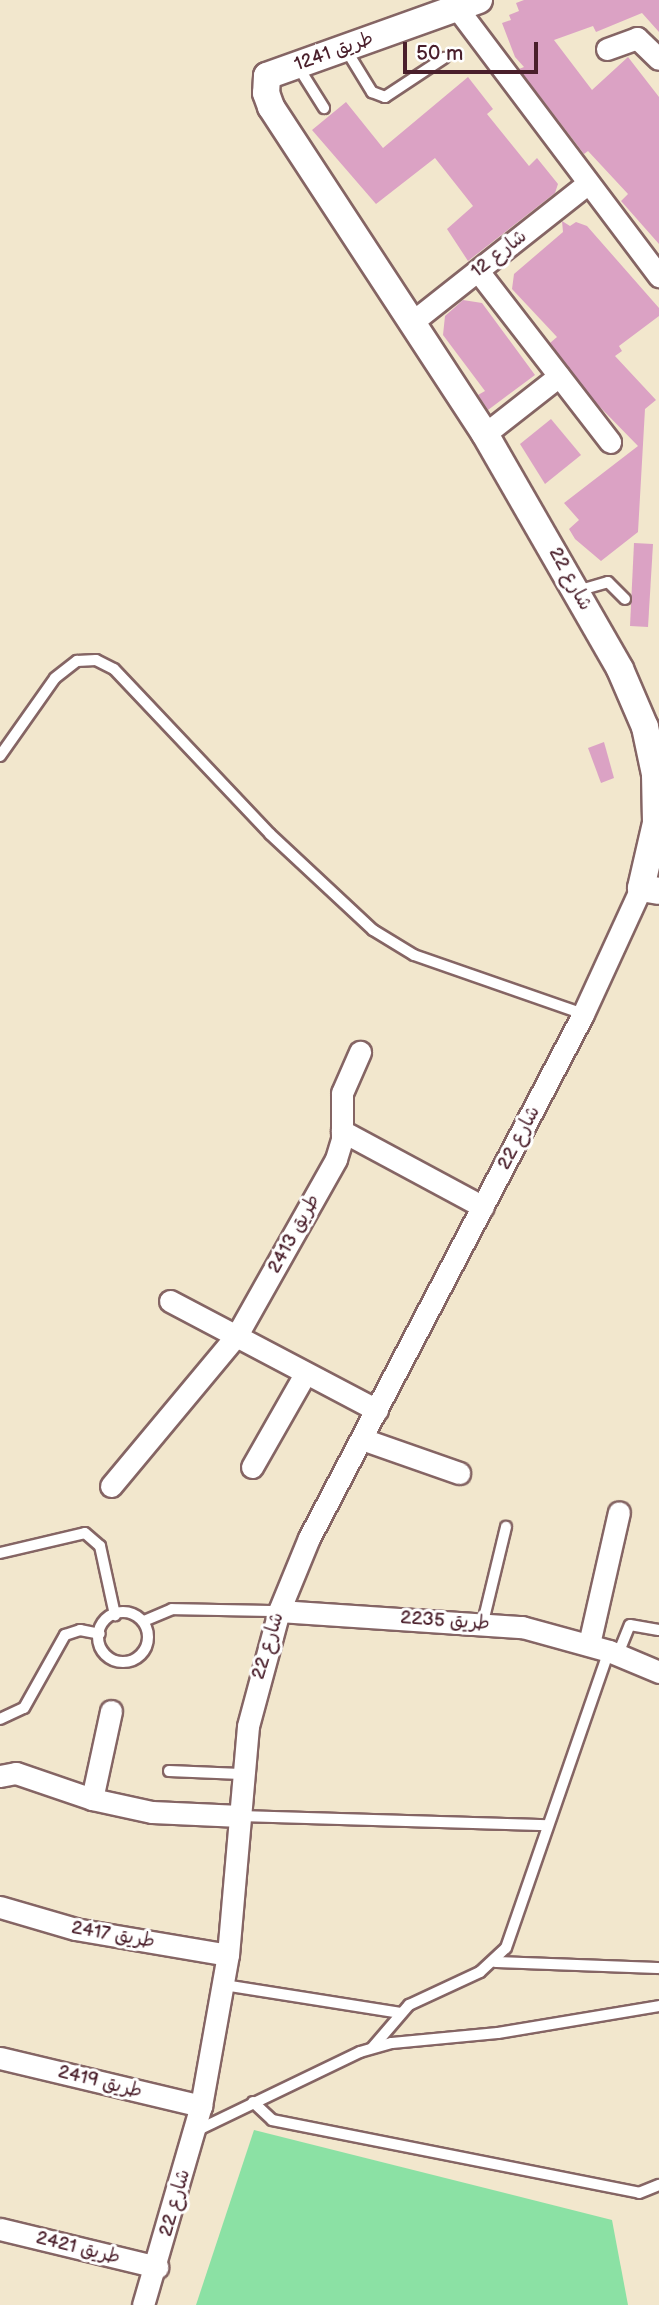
<!DOCTYPE html>
<html>
<head>
<meta charset="utf-8">
<style>
	body { margin:0 }
	#map { position:relative; width:659px; height:2305px; overflow:hidden; background:#f2e7cd; font-family:"Balsamiq Sans","Playpen Sans Arabic",sans-serif }
	div>[style] { position:absolute }
	[style*='--x'] { left:calc(var(--x)*1px); top:calc(var(--y)*1px); width:calc(var(--w)*1px); rotate:calc(var(--a)*1deg) }
	.green>* { inset:0; background:#8be1a4 }
	.building>* { inset:0; background:#dba2c4 }
	.roads { filter:drop-shadow(2px 0 #856564) drop-shadow(-2px 0 #856564) drop-shadow(0 2px #856564) drop-shadow(0 -2px #856564) }
	.service>* { height:10px; margin:-5px; padding:0 5px; transform-origin:5px; border-radius:5px; background:#fff }
	.service>.ring { margin:-5px; padding:0; box-sizing:content-box; background:none; border:10px solid #fff; border-radius:50% }
	.minor>* { height:21px; margin:-10.5px; padding:0 10.5px; transform-origin:10.5px; border-radius:10.5px; background:#fff }
	.tertiary>* { height:26px; margin:-13px; padding:0 13px; transform-origin:13px; border-radius:13px; background:#fff }
	span { translate:-50% -50%; white-space:nowrap; text-align:center; line-height:1.15; -webkit-text-stroke:6px #fff; paint-order:stroke }
	.street-label { font-size:19px; color:#4a1f2b }
	.scale { position:absolute; left:403px; top:42px; width:135px; height:32px; box-sizing:border-box; border:4px solid #4a1f2b; border-top:0; padding-left:9px; font-size:21px; line-height:24px; white-space:nowrap; color:#4a1f2b; -webkit-text-stroke:5px #fff; paint-order:stroke }
</style>
</head>
<body>
<div id="map">
	<div class="green">
		<div style="clip-path:polygon(254px 2130px,612px 2220px,628px 2305px,196px 2305px)"></div>
	</div>
	<div class="building">
		<div style="clip-path:polygon(524px 0,659px 0,659px 32px,642px 13px,596px 32px,593px 26px,554px 40px,592px 90px,628px 57px,659px 97px,659px 244px,621px 201px,628px 194px,588px 151px,584px 154px,519px 69px,524px 67px,515px 57px,502px 23px,511px 20px,509px 15px,519px 11px,516px 3px)"></div>
		<div style="clip-path:polygon(468px 77px,493px 109px,487px 114px,529px 166px,537px 158px,558px 184px,555px 193px,468px 261px,447px 229px,473px 206px,435px 158px,376px 204px,312px 130px,346px 102px,383px 148px)"></div>
		<div style="clip-path:polygon(562px 221px,570px 226px,576px 222px,587px 226px,659px 308px,659px 316px,619px 346px,622px 351px,615px 356px,656px 400px,645px 409px,638px 532px,601px 561px,575px 539px,569px 529px,579px 520px,564px 503px,638px 446px,596px 403px,550px 343px,557px 337px,512px 289px,514px 274px,563px 232px)"></div>
		<div style="clip-path:polygon(463px 300px,482px 303px,535px 375px,488px 410px,478px 395px,485px 391px,443px 335px,445px 316px)"></div>
		<div style="clip-path:polygon(551px 419px,581px 455px,545px 484px,520px 444px)"></div>
		<div style="clip-path:polygon(634px 543px,653px 544px,648px 627px,630px 626px)"></div>
		<div style="clip-path:polygon(604px 742px,614px 778px,601px 783px,588px 748px)"></div>
	</div>
	<div class="roads">
		<div class="service">
			<div style="--x:345;--y:48;--w:52;--a:58.5"></div>
			<div style="--x:372;--y:92;--w:14;--a:21"></div>
			<div style="--x:385;--y:97;--w:71;--a:-33.5"></div>
			<div style="--x:297;--y:65;--w:51;--a:57.9"></div>
			<div style="--x:577;--y:591;--w:32;--a:-16"></div>
			<div style="--x:608;--y:582;--w:24;--a:45"></div>
			<div style="--x:0;--y:756;--w:95;--a:-54.8"></div>
			<div style="--x:55;--y:678;--w:28;--a:-38"></div>
			<div style="--x:77;--y:661;--w:19;--a:-3"></div>
			<div style="--x:96;--y:660;--w:20;--a:27"></div>
			<div style="--x:114;--y:669;--w:227;--a:46.6"></div>
			<div style="--x:270;--y:834;--w:141;--a:43"></div>
			<div style="--x:373;--y:930;--w:48;--a:31.4"></div>
			<div style="--x:414;--y:955;--w:179;--a:19.2"></div>
			<div style="--x:0;--y:1553;--w:87;--a:-13.2"></div>
			<div style="--x:85;--y:1533;--w:20;--a:41"></div>
			<div style="--x:100;--y:1546;--w:71;--a:77.7"></div>
			<div class="ring" style="left:98px;top:1612px;width:40px;height:40px"></div>
			<div style="--x:144;--y:1621;--w:30;--a:-23"></div>
			<div style="--x:172;--y:1609;--w:107;--a:1.1"></div>
			<div style="--x:483;--y:1622;--w:98;--a:-76.4"></div>
			<div style="--x:618;--y:1654;--w:31;--a:-68"></div>
			<div style="--x:630;--y:1625;--w:29;--a:10"></div>
			<div style="--x:0;--y:1719;--w:26;--a:-25"></div>
			<div style="--x:24;--y:1708;--w:84;--a:-60.7"></div>
			<div style="--x:65;--y:1635;--w:16;--a:-18"></div>
			<div style="--x:80;--y:1630;--w:20;--a:11"></div>
			<div style="--x:169;--y:1771;--w:72;--a:2.4"></div>
			<div style="--x:240;--y:1816;--w:308;--a:1.7"></div>
			<div style="--x:495;--y:1962;--w:164;--a:2.1"></div>
			<div style="--x:224;--y:1985;--w:179;--a:9"></div>
			<div style="--x:372;--y:2048;--w:57;--a:-49.3"></div>
			<div style="--x:409;--y:2005;--w:78;--a:-24.9"></div>
			<div style="--x:480;--y:1972;--w:35;--a:-43"></div>
			<div style="--x:506;--y:1948;--w:314;--a:-70.9"></div>
			<div style="--x:253;--y:2102;--w:26;--a:43"></div>
			<div style="--x:272;--y:2120;--w:374;--a:11.2"></div>
			<div style="--x:639;--y:2193;--w:22;--a:-22"></div>
			<div style="--x:196;--y:2131;--w:182;--a:-25.7"></div>
			<div style="--x:360;--y:2052;--w:33;--a:-16"></div>
			<div style="--x:392;--y:2043;--w:106;--a:-5.4"></div>
			<div style="--x:498;--y:2033;--w:163;--a:-9.5"></div>
		</div>
		<div class="minor">
			<div style="--x:457;--y:8;--w:336;--a:53"></div>
			<div style="--x:607;--y:49;--w:32;--a:-20"></div>
			<div style="--x:637;--y:38;--w:30;--a:44"></div>
			<div style="--x:478;--y:271;--w:216;--a:52.3"></div>
			<div style="--x:411;--y:323;--w:223;--a:-38.3"></div>
			<div style="--x:485;--y:434;--w:94;--a:-38.1"></div>
			<div style="--x:342;--y:1131;--w:160;--a:28.3"></div>
			<div style="--x:170;--y:1301;--w:234;--a:27.8"></div>
			<div style="--x:362;--y:1439;--w:103;--a:19.3"></div>
			<div style="--x:252;--y:1467;--w:107;--a:-60.3"></div>
			<div style="--x:111;--y:1486;--w:197;--a:-50.2"></div>
			<div style="--x:237;--y:1335;--w:202;--a:-60.6"></div>
			<div style="--x:336;--y:1159;--w:21;--a:-73"></div>
			<div style="--x:342;--y:1139;--w:46;--a:-90"></div>
			<div style="--x:342;--y:1093;--w:45;--a:-66.3"></div>
			<div style="--x:279;--y:1611;--w:244;--a:3.8"></div>
			<div style="--x:522;--y:1627;--w:90;--a:15.4"></div>
			<div style="--x:609;--y:1651;--w:54;--a:22.8"></div>
			<div style="--x:589;--y:1644;--w:135;--a:-77.2"></div>
			<div style="--x:0;--y:1776;--w:16;--a:-11"></div>
			<div style="--x:16;--y:1773;--w:80;--a:18.9"></div>
			<div style="--x:92;--y:1799;--w:61;--a:12.2"></div>
			<div style="--x:152;--y:1812;--w:88;--a:2.6"></div>
			<div style="--x:92;--y:1799;--w:90;--a:-77.8"></div>
			<div style="--x:0;--y:1907;--w:78;--a:16.3"></div>
			<div style="--x:75;--y:1929;--w:155;--a:9.6"></div>
			<div style="--x:0;--y:2058;--w:207;--a:13.4"></div>
			<div style="--x:0;--y:2229;--w:162;--a:13.6"></div>
			<div style="--x:143;--y:2305;--w:207;--a:-73.8"></div>
			<div style="--x:201;--y:2106;--w:153;--a:-79.9"></div>
			<div style="--x:228;--y:1955;--w:230;--a:-85"></div>
			<div style="--x:248;--y:1726;--w:119;--a:-74.9"></div>
			<div style="--x:279;--y:1611;--w:79;--a:-67.7"></div>
			<div style="--x:309;--y:1538;--w:591;--a:-62.39"></div>
			<div style="--x:583;--y:1014;--w:139;--a:-65.3"></div>
		</div>
		<div class="tertiary">
			<div style="--x:479;--y:0;--w:225;--a:160.3"></div>
			<div style="--x:267;--y:76;--w:17;--a:93"></div>
			<div style="--x:266;--y:93;--w:15;--a:70"></div>
			<div style="--x:271;--y:107;--w:391;--a:56.8"></div>
			<div style="--x:485;--y:434;--w:271;--a:60.1"></div>
			<div style="--x:620;--y:669;--w:63;--a:66.7"></div>
			<div style="--x:645;--y:727;--w:48;--a:78"></div>
			<div style="--x:655;--y:774;--w:49;--a:88.8"></div>
			<div style="--x:656;--y:823;--w:67;--a:103"></div>
			<div style="--x:641;--y:888;--w:18;--a:9"></div>
		</div>
	</div>
	<div class="street-label">
		<span style="left:334px;top:52px;rotate:-20deg">طريق 1241</span>
		<span style="left:499px;top:254px;rotate:-38deg">شارع 12</span>
		<span style="left:570px;top:579px;rotate:61deg">شارع 22</span>
		<span style="left:519px;top:1138px;rotate:-62deg">شارع 22</span>
		<span style="left:294px;top:1234px;rotate:-61deg">طريق 2413</span>
		<span style="left:445px;top:1621px;rotate:4deg">طريق 2235</span>
		<span style="left:268px;top:1646px;rotate:-73deg">شارع 22</span>
		<span style="left:113px;top:1935px;rotate:10deg">طريق 2417</span>
		<span style="left:100px;top:2082px;rotate:14deg">طريق 2419</span>
		<span style="left:175px;top:2203px;rotate:-74deg">شارع 22</span>
		<span style="left:78px;top:2248px;rotate:14deg">طريق 2421</span>
	</div>
	<div class="scale">50 m</div>
</div>
</body>
</html>
